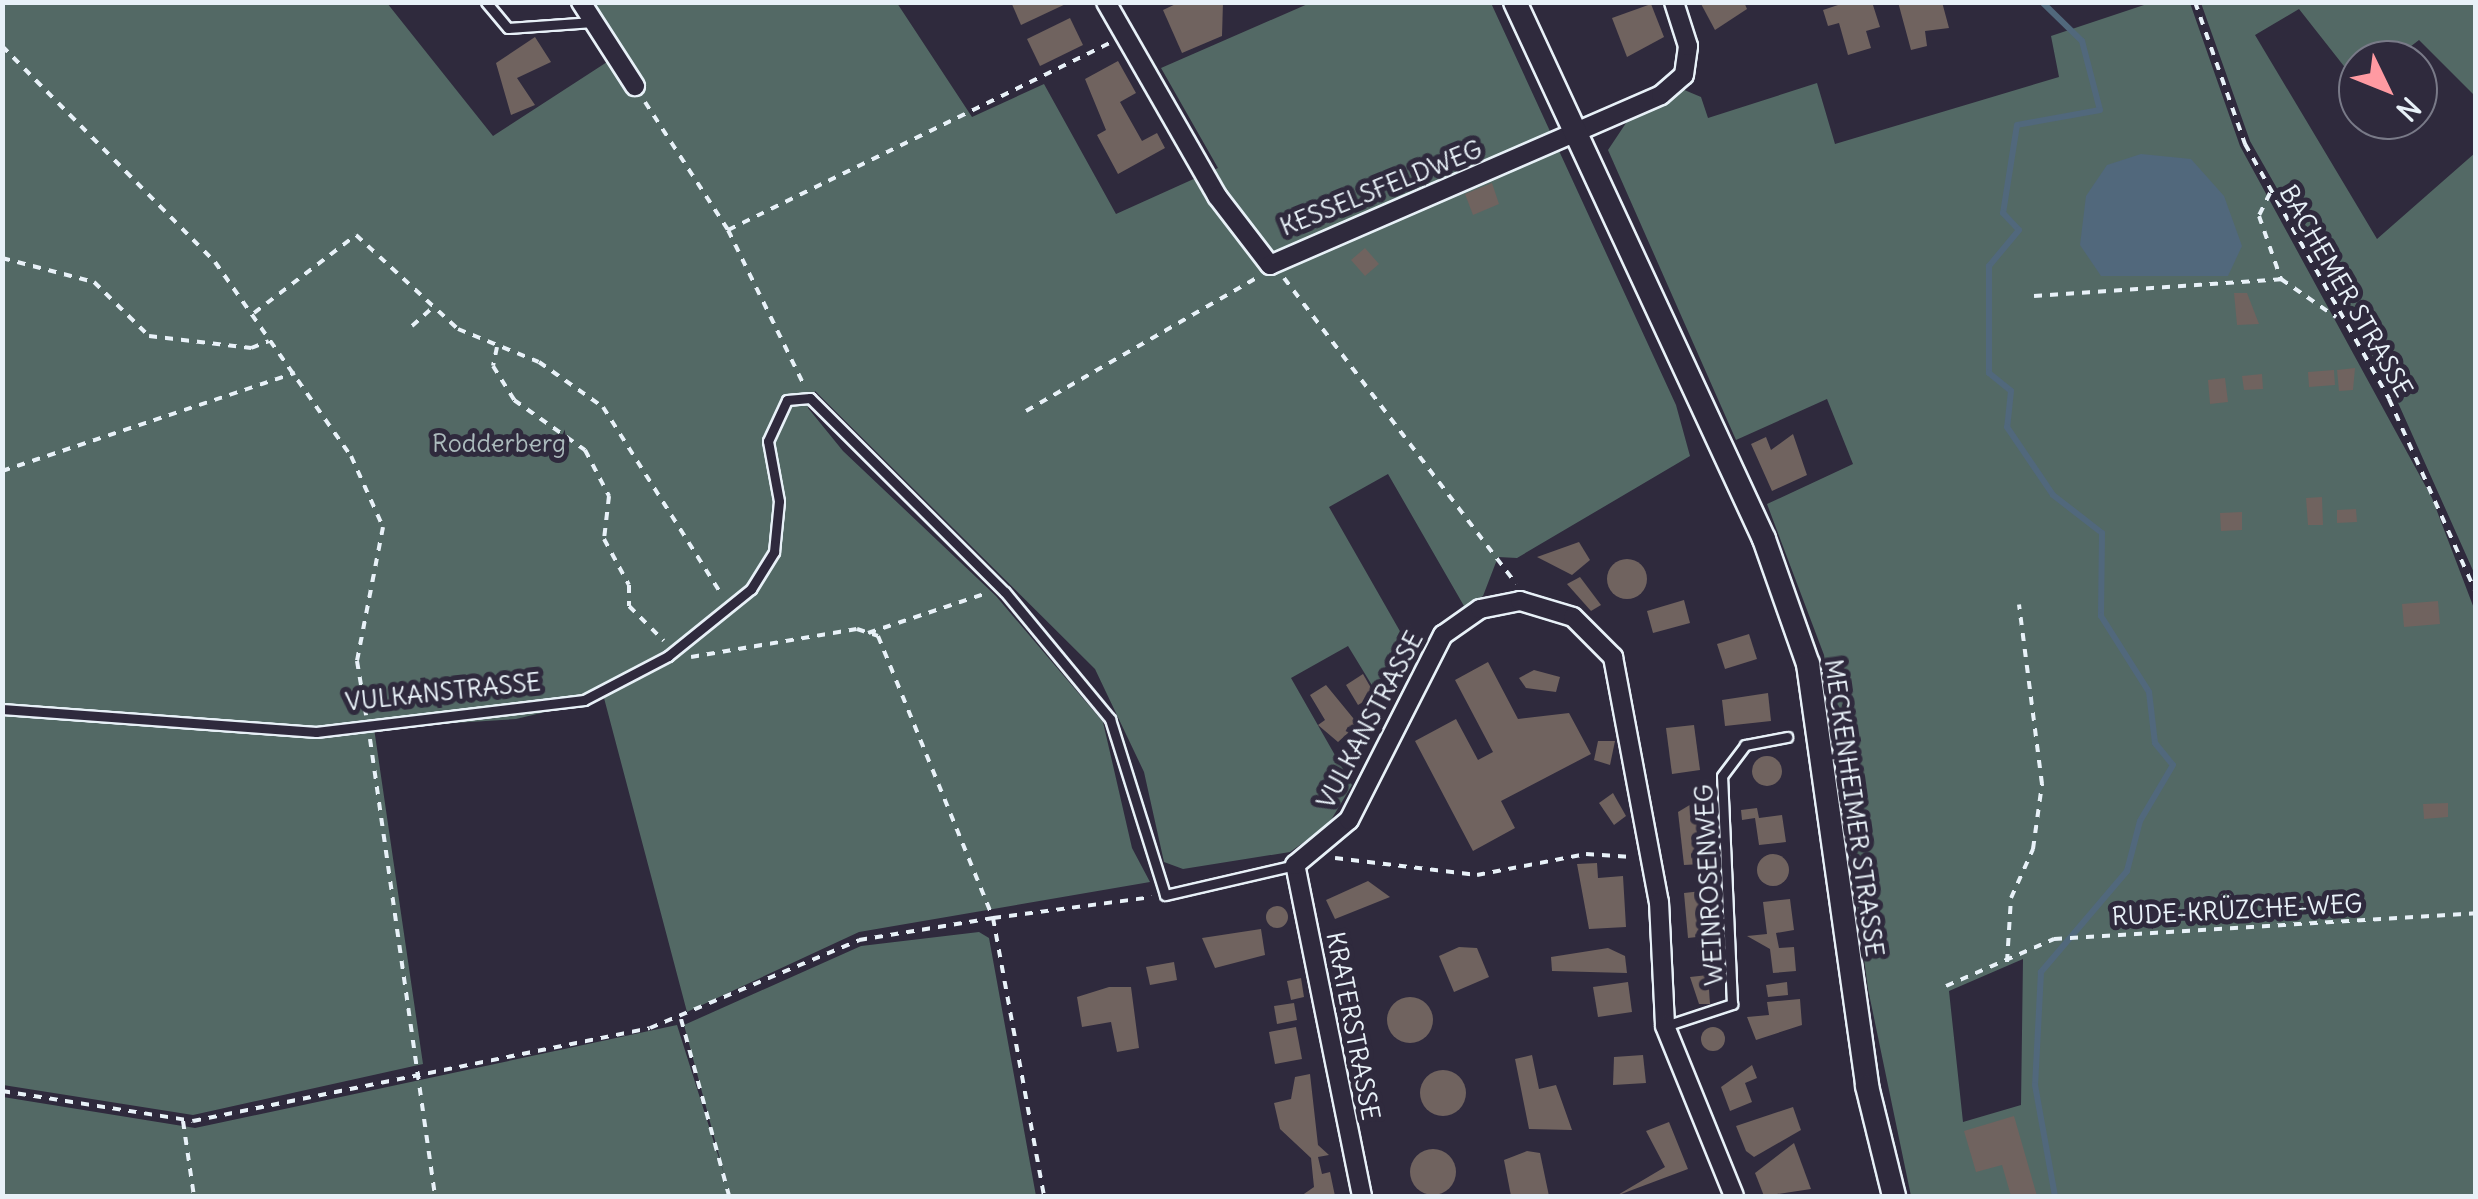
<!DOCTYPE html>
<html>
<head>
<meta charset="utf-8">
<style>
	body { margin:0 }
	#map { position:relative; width:2478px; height:1199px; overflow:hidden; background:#2f2a3d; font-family:Delius,sans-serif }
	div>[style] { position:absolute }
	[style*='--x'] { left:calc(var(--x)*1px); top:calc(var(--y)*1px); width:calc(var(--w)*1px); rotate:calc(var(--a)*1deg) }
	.green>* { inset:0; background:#536965 }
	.water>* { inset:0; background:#51687c }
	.stream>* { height:6px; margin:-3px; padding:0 3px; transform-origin:3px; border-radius:3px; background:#51687c }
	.building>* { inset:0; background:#70635f }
	.round { border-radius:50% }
	.path>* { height:4px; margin-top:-2px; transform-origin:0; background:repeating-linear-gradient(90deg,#e8f1f8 0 8px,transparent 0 16px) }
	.roads { filter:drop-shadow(2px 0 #e8f1f8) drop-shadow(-2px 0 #e8f1f8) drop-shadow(0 2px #e8f1f8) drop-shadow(0 -2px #e8f1f8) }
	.lane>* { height:9px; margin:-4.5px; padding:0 4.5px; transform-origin:4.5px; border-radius:4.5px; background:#2f2a3d }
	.street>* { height:18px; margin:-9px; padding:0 9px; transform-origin:9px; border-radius:9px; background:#2f2a3d }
	.secondary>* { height:22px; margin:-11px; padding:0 11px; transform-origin:11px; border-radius:11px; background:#2f2a3d }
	span { translate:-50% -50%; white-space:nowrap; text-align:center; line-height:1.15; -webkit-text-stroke:10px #2f2a3d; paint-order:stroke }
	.street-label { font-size:25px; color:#e8f1f8 }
	.park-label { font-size:25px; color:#acbbbd }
	.frame { position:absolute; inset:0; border:5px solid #e8f1f8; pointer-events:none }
	.north { position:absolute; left:2338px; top:40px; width:100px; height:100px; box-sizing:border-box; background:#2f2a3d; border:2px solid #797a88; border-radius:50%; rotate:133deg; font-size:28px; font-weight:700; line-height:40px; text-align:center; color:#e8f1f8 }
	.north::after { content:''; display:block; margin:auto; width:35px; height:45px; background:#ff9aa2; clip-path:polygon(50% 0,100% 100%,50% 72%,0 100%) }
</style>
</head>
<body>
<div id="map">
	<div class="green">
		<div style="clip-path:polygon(3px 3px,387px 3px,493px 136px,624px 51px,594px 3px,897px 3px,972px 117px,1044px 84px,1116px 214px,1218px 168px,1161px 68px,1310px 3px,1491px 3px,1676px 405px,1690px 456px,1517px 558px,1498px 557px,1483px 596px,1464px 606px,1388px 474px,1329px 507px,1413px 654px,1387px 710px,1348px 646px,1291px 678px,1352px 785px,1328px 825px,1290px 852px,1183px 869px,1164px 862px,1144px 772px,1095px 669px,815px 391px,808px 408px,843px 451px,996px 596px,1103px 722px,1132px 848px,1150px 882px,859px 932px,687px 1012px,604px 698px,516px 719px,374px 728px,423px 1064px,193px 1115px,3px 1085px)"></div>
		<div style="clip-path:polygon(evenodd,2150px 3px,2190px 3px,2240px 146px,2432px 498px,2475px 611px,2475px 1196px,1911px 1196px,1868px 989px,1824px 655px,1767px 504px,1853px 464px,1827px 399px,1736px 440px,1608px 150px,1626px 123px,1682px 89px,1701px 97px,1708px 118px,1817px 83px,1835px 144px,2059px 77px,2051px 36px,2150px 3px,2023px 959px,2021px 1105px,1963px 1122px,1949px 991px,2023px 959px)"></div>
		<div style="clip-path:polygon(2201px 3px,2475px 3px,2475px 96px,2419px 40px,2393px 60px,2358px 60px,2358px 84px,2299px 9px,2255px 35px,2377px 239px,2475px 153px,2475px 575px,2395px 396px,2250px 141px)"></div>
		<div style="clip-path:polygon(979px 932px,989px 938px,1036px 1196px,3px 1196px,3px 1097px,195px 1128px,677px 1025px,724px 1174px,684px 1025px,861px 946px)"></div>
	</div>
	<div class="water">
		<div style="clip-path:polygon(2141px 154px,2191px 159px,2224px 196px,2242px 246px,2228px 276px,2101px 276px,2080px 245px,2086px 196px,2107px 165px)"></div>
	</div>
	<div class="stream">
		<div style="--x:2042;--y:2;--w:56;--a:44.3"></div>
		<div style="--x:2082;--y:41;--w:71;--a:75.4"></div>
		<div style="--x:2100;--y:110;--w:84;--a:169.8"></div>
		<div style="--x:2017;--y:125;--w:89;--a:99"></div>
		<div style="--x:2003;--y:213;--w:23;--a:47"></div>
		<div style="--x:2019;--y:230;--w:47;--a:129.8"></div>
		<div style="--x:1989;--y:266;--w:107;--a:90"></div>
		<div style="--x:1989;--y:373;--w:28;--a:39"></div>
		<div style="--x:2011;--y:391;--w:36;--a:96"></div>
		<div style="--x:2007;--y:427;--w:82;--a:55.9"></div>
		<div style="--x:2053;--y:495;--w:62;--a:37.8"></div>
		<div style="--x:2102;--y:533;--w:83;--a:90.7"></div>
		<div style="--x:2101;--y:616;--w:90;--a:57.7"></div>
		<div style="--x:2149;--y:692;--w:51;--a:83.3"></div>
		<div style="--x:2155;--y:743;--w:28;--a:51"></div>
		<div style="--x:2173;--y:765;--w:65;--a:120.5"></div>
		<div style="--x:2140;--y:821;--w:52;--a:104.6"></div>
		<div style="--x:2127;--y:871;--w:133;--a:130.4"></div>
		<div style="--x:2041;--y:972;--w:113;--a:93"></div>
		<div style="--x:2035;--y:1085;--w:113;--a:79.8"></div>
	</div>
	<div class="building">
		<div style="clip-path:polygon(1011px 2px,1070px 2px,1021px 25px)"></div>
		<div style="clip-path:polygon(1180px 2px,1223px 2px,1222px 36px,1182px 53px,1163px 10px)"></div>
		<div style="clip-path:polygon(1700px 2px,1744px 2px,1747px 9px,1715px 30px)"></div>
		<div style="clip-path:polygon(1847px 2px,1872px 2px,1880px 27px,1866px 31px,1871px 48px,1848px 55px,1839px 23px,1828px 26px,1823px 10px)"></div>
		<div style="clip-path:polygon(1898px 2px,1942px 2px,1949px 28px,1925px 31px,1927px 46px,1911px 50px)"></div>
		<div style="clip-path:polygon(1651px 4px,1664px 37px,1627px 57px,1612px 18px)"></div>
		<div style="clip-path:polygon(1070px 18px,1083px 45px,1040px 66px,1027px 39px)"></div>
		<div style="clip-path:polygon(535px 37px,551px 62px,517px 78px,535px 105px,511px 115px,496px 63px)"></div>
		<div style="clip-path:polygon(1118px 61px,1136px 93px,1120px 102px,1142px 141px,1157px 133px,1165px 148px,1118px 174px,1097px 135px,1106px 130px,1085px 79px)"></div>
		<div style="clip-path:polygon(1492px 183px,1499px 204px,1473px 215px,1465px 194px)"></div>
		<div style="clip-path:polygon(1365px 248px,1379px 264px,1365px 276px,1351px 260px)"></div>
		<div style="clip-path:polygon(2234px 293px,2247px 293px,2259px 324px,2237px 325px)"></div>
		<div style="clip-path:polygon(2355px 368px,2353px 390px,2339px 391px,2337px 370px)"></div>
		<div style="clip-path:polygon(2334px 370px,2335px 385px,2309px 387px,2308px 372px)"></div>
		<div style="clip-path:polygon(2262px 374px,2263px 389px,2244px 390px,2242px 376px)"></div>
		<div style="clip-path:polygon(2225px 378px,2228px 402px,2210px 404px,2208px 380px)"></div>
		<div style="clip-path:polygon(1793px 434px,1807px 475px,1772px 491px,1751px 444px,1766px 437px,1771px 450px)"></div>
		<div style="clip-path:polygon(2322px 497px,2323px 525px,2308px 525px,2306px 498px)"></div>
		<div style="clip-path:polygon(2356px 509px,2357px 522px,2337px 523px,2337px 510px)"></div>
		<div style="clip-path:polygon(2242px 512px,2242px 530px,2221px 531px,2220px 513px)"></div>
		<div style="clip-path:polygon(1579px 542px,1590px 560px,1572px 575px,1537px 557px)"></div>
		<div class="round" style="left:1607px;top:559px;width:40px;height:40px"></div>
		<div style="clip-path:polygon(1580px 577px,1601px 605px,1591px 611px,1567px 584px)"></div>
		<div style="clip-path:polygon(1684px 600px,1690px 623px,1653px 633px,1647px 611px)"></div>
		<div style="clip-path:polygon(2438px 601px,2440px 624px,2404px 627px,2402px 604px)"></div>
		<div style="clip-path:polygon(1749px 634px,1757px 659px,1725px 669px,1717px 644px)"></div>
		<div style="clip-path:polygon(1488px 662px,1518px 719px,1569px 713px,1591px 754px,1501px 801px,1515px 828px,1473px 851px,1415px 741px,1456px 719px,1478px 760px,1493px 752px,1455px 680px)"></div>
		<div style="clip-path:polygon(1534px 670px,1560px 677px,1556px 692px,1526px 688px,1519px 678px)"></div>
		<div style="clip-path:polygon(1363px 674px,1375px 695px,1358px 705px,1346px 685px)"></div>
		<div style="clip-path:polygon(1326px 685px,1358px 724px,1338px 742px,1318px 725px,1325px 720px,1310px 695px)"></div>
		<div style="clip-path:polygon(1768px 693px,1771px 721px,1725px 726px,1722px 700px)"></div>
		<div style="clip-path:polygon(1694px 725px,1700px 770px,1672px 774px,1666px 728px)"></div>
		<div style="clip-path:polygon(1598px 741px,1615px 741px,1610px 765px,1594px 760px)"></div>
		<div class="round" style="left:1752px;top:756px;width:30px;height:30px"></div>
		<div style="clip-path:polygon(1613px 793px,1626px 816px,1614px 825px,1599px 803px)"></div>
		<div style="clip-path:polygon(1698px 800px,1706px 854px,1702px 864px,1684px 865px,1678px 812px)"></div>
		<div style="clip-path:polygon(2448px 803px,2448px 817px,2424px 819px,2423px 804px)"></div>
		<div style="clip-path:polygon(1757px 808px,1759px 818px,1782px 815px,1786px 842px,1759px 845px,1755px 818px,1742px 820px,1741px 810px)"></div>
		<div class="round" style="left:1757px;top:854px;width:32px;height:32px"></div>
		<div style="clip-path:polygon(1597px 863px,1598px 878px,1623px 876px,1626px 927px,1589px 929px,1577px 864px)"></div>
		<div style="clip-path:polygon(1368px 881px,1390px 897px,1335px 919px,1326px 900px)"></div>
		<div style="clip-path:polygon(1702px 891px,1706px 936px,1688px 938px,1684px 893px)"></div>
		<div style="clip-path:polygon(1790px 899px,1794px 930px,1776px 933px,1779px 948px,1794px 947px,1796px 971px,1773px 973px,1770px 949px,1747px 936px,1767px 934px,1763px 902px)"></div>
		<div class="round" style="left:1266px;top:906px;width:22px;height:22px"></div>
		<div style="clip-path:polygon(1261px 929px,1265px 955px,1215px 968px,1202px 938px)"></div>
		<div style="clip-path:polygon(1459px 947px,1477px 948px,1489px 977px,1454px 992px,1439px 956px)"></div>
		<div style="clip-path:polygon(1608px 948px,1625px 956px,1627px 973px,1552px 971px,1551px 957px)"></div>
		<div style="clip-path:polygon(1174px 962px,1177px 980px,1150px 985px,1146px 967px)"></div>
		<div style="clip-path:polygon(1708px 975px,1710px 1004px,1699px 1004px,1690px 977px)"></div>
		<div style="clip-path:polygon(1301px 978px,1304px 997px,1291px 1000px,1287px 981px)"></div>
		<div style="clip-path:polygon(1628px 982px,1632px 1012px,1598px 1017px,1593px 987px)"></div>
		<div style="clip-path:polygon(1787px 982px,1788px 995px,1768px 997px,1766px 985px)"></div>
		<div style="clip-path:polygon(1109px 987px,1131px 987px,1139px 1048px,1117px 1052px,1111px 1022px,1082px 1027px,1077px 997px)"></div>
		<div class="round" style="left:1387px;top:997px;width:46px;height:46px"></div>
		<div style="clip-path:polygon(1800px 999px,1802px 1025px,1756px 1040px,1747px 1017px,1769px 1015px,1767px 1002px)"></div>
		<div style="clip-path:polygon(1294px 1003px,1297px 1020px,1277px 1024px,1274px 1006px)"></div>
		<div class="round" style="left:1701px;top:1027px;width:24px;height:24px"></div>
		<div style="clip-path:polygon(1296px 1027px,1302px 1059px,1275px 1064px,1269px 1032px)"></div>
		<div style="clip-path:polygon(1532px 1055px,1539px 1089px,1556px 1085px,1572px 1130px,1529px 1129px,1515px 1059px)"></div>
		<div style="clip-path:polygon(1643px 1055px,1646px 1083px,1613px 1085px,1614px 1057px)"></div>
		<div style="clip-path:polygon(1752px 1065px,1757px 1078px,1745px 1083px,1752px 1102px,1730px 1111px,1721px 1087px)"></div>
		<div class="round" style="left:1420px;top:1070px;width:46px;height:46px"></div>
		<div style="clip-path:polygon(1310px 1074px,1318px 1145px,1329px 1155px,1318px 1157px,1322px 1174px,1330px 1172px,1335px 1196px,1301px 1196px,1314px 1187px,1311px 1158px,1280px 1129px,1274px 1103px,1291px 1099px,1295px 1077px)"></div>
		<div style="clip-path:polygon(1793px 1107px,1801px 1130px,1754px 1157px,1746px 1151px,1736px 1126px)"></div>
		<div style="clip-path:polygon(2014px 1116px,2037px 1196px,2011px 1196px,2002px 1165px,1976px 1172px,1964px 1131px)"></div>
		<div style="clip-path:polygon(1669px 1122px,1688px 1169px,1616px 1196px,1665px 1167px,1646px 1131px)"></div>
		<div style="clip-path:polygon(1794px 1143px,1811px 1189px,1764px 1196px,1755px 1173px)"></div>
		<div class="round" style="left:1410px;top:1149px;width:46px;height:46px"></div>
		<div style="clip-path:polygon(1527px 1151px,1540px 1153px,1549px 1196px,1511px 1196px,1504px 1160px)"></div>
	</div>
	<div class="path">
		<div style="--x:2195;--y:2;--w:151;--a:70.6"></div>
		<div style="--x:2245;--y:144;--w:293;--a:60.5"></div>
		<div style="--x:2389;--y:399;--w:213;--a:65.8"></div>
		<div style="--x:2;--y:46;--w:303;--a:45.4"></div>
		<div style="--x:215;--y:262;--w:237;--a:55"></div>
		<div style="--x:351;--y:456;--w:78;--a:65.7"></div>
		<div style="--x:383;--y:527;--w:136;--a:101"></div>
		<div style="--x:357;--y:661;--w:55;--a:80.5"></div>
		<div style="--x:645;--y:102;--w:153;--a:57"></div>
		<div style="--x:728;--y:230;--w:173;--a:63.9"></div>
		<div style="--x:2270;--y:193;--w:25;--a:116"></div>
		<div style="--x:2259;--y:216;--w:67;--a:70.8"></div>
		<div style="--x:2281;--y:279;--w:67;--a:34.6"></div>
		<div style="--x:728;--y:230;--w:425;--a:-26.1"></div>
		<div style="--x:2;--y:258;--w:95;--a:14.6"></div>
		<div style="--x:94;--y:282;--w:77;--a:44.5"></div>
		<div style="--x:149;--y:336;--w:103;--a:6.7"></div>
		<div style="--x:251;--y:348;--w:19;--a:-21"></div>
		<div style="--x:1284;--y:278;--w:384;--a:52.8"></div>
		<div style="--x:2034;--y:296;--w:248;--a:-3.9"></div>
		<div style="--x:254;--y:313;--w:128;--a:-37.4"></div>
		<div style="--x:356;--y:235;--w:139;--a:42.7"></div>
		<div style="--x:458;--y:329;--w:87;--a:22.2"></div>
		<div style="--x:539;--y:362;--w:78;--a:35.1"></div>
		<div style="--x:603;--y:407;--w:221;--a:57.7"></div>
		<div style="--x:412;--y:326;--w:27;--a:-42"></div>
		<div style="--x:497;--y:347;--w:19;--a:102"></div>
		<div style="--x:493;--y:366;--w:40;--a:58"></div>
		<div style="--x:514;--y:400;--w:87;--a:35.2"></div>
		<div style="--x:585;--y:450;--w:52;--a:62.4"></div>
		<div style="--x:609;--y:496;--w:43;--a:96.6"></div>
		<div style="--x:604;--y:539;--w:52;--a:61.5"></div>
		<div style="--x:629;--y:585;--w:21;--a:90"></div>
		<div style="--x:629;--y:606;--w:49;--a:45"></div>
		<div style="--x:1026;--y:411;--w:270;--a:-30"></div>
		<div style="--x:2;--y:471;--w:309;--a:-18.5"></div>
		<div style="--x:868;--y:633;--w:126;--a:-18.6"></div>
		<div style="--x:691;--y:657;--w:168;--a:-9.6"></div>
		<div style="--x:857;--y:629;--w:22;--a:18"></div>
		<div style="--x:878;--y:636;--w:305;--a:67.8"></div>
		<div style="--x:993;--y:918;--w:160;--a:-7.5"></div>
		<div style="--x:370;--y:739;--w:462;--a:81.9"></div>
		<div style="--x:1335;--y:858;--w:143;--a:6.8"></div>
		<div style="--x:1477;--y:875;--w:111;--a:-10.9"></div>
		<div style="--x:1586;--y:854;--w:46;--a:3.7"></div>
		<div style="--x:2007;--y:962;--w:64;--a:-86.4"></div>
		<div style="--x:2011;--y:898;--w:54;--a:-65.8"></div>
		<div style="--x:2033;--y:849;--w:66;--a:-82.1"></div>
		<div style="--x:2042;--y:784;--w:181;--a:-97.3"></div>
		<div style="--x:1946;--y:986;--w:118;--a:-23.5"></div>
		<div style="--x:2054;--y:939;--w:423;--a:-3.5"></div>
		<div style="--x:681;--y:1019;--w:183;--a:74.8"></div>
		<div style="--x:2;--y:1091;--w:193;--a:8.9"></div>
		<div style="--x:193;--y:1121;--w:466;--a:-11.5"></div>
		<div style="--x:650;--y:1028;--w:227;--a:-22.8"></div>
		<div style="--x:859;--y:940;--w:136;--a:-9.3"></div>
		<div style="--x:993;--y:918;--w:283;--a:79.6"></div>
		<div style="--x:183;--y:1121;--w:76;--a:81.7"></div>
	</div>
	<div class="roads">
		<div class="lane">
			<div style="--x:486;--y:2;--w:34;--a:50"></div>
			<div style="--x:508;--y:28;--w:85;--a:-4"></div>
			<div style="--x:2;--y:709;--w:315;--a:4.2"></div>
			<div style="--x:316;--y:732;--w:270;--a:-6.8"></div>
			<div style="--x:584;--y:700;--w:95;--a:-27.6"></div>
			<div style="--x:668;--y:656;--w:107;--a:-38.9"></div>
			<div style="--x:751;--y:589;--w:44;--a:-58.1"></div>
			<div style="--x:774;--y:552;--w:51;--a:-84.4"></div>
			<div style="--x:779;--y:501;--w:61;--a:-100.4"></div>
			<div style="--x:768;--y:441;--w:45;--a:-65.1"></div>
			<div style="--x:787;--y:400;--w:23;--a:-5"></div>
			<div style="--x:810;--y:398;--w:275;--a:44.9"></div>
			<div style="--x:1005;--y:592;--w:165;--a:50.4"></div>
			<div style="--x:1110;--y:719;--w:184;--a:72.6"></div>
			<div style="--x:1165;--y:895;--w:133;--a:-13"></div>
			<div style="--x:1665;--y:1026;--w:71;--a:-18.2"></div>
			<div style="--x:1732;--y:1004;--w:228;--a:-92.5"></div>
			<div style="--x:1722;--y:776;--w:39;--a:-53"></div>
			<div style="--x:1745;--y:745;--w:43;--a:-10.8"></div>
		</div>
		<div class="street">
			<div style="--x:581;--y:2;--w:100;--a:57.3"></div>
			<div style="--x:1106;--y:2;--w:224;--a:60.2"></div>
			<div style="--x:1217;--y:196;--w:87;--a:52.5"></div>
			<div style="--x:1270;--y:265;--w:426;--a:-23.5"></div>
			<div style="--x:1661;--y:95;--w:30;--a:-41"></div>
			<div style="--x:1684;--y:75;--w:29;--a:-82"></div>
			<div style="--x:1688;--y:46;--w:46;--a:-107.7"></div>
			<div style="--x:1362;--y:1196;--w:338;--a:-101.4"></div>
			<div style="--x:1295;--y:865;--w:70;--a:-39.8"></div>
			<div style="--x:1349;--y:820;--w:208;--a:-63.1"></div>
			<div style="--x:1443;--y:635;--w:45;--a:-35.1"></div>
			<div style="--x:1480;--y:609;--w:41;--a:-11.3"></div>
			<div style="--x:1520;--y:601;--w:55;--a:16.8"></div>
			<div style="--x:1573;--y:617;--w:57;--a:45"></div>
			<div style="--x:1613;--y:657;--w:249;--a:79.4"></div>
			<div style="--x:1659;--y:902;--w:124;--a:87.2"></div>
			<div style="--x:1665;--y:1026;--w:183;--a:67.9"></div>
		</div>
		<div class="secondary">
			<div style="--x:1515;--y:2;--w:592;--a:65.12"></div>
			<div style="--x:1764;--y:539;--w:133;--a:70.6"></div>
			<div style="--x:1808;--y:664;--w:426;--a:82"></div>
			<div style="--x:1867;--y:1086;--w:113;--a:76.2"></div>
		</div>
	</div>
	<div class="street-label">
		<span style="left:1381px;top:188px;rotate:-22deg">KESSELSFELDWEG</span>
		<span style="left:2346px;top:291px;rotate:60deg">BACHEMER STRASSE</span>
		<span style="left:443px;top:692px;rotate:-6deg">VULKANSTRASSE</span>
		<span style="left:1370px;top:720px;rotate:-62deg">VULKANSTRASSE</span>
		<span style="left:1854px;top:808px;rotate:82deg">MECKENHEIMER STRASSE</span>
		<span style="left:1709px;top:885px;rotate:-93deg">WEINROSENWEG</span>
		<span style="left:2237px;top:910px;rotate:-3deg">RUDE-KRÜZCHE-WEG</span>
		<span style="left:1353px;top:1026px;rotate:79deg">KRATERSTRASSE</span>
	</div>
	<div class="park-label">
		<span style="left:499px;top:443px">Rodderberg</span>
	</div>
	<div class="frame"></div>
	<div class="north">N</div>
</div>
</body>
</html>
